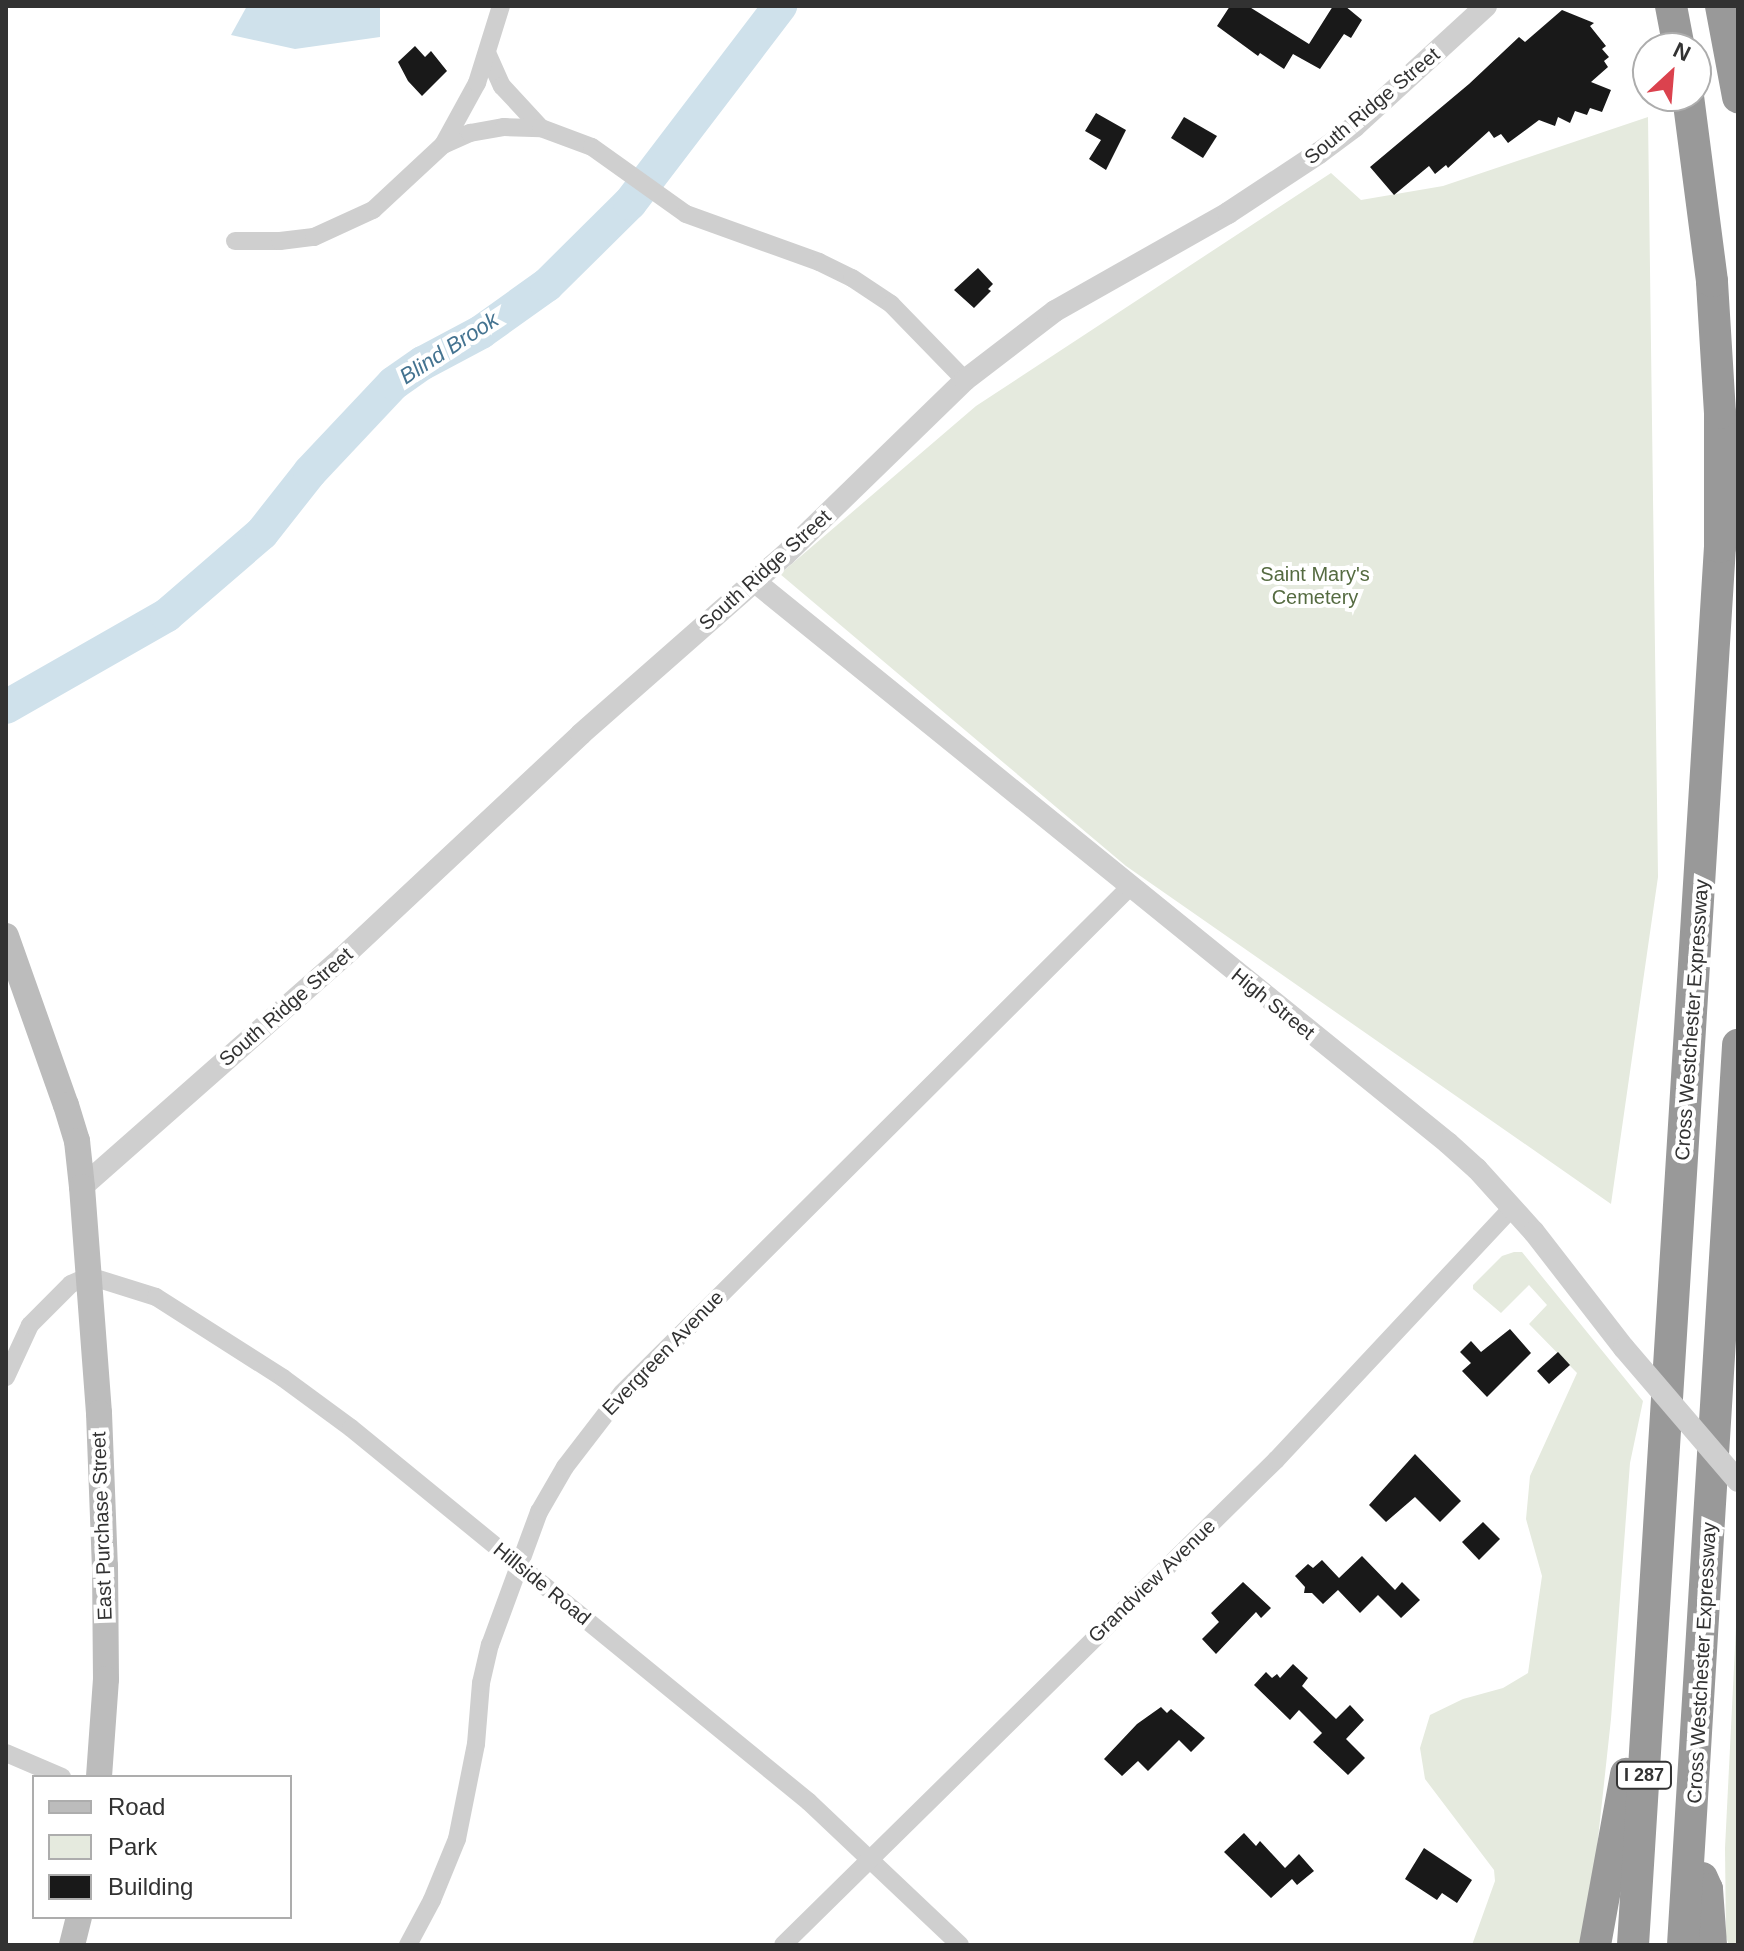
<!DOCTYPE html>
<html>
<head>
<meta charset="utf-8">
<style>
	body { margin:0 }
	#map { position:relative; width:1744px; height:1951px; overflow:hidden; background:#fff; font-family:Arial,sans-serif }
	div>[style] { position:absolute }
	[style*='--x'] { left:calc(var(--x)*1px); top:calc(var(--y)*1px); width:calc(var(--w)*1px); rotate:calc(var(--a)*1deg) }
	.green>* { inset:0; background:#e5eade }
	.water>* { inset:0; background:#cfe1eb }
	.river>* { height:34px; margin:-17px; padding:0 17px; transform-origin:17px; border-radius:17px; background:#cfe1eb }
	.building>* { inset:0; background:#191919 }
	.minor>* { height:18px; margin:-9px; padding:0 9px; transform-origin:9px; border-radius:9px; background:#cfcfcf }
	.tertiary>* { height:22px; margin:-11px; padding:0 11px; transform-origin:11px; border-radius:11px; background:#cfcfcf }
	.secondary>* { height:26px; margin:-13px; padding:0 13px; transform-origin:13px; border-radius:13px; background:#bcbcbc }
	.motorway>* { height:32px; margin:-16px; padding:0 16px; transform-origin:16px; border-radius:16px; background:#999 }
	.tertiary-bridge>* { height:22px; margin:-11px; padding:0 11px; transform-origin:11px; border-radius:11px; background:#cfcfcf }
	span { translate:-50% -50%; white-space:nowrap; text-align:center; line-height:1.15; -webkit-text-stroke:8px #fff; paint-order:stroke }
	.shield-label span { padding:2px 6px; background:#fff; border:2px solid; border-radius:6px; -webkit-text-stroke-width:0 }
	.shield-label { font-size:18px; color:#323232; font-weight:700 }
	.street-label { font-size:20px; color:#323232 }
	.park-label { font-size:20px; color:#556b41 }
	.water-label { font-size:22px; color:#447390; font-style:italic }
	.frame { position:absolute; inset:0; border:8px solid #323232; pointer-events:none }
	.legend { position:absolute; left:32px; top:1775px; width:260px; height:144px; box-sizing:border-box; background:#fff; border:2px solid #adadad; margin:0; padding:10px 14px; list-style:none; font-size:24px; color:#323232 }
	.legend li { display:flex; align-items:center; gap:16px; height:40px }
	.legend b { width:40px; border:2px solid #adadad }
	.north { position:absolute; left:1632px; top:32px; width:80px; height:80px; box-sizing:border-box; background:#fff; border:2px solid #adadad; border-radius:50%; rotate:26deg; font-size:22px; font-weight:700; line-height:32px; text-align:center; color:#323232 }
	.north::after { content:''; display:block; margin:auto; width:28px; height:36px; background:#db424e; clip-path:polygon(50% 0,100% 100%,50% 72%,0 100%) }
</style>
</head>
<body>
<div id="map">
	<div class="green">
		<div style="clip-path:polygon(1648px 117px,1658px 877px,1611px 1204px,1126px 866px,780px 574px,976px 406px,1331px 173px,1361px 200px,1443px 186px)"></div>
		<div style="clip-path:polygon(1514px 1252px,1522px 1252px,1643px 1401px,1630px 1463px,1611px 1719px,1592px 1894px,1581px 1945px,1472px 1945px,1495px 1881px,1494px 1870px,1425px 1779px,1420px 1748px,1430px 1715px,1463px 1699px,1503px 1688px,1528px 1673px,1542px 1576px,1526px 1519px,1530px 1476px,1577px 1373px,1529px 1324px,1547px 1305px,1529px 1285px,1501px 1313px,1473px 1289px,1473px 1285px,1502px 1256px)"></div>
		<div style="clip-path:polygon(1738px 1587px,1738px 1945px,1729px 1945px,1726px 1937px,1725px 1848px)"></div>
	</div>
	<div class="water">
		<div style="clip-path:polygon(247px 6px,380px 6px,380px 37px,295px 49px,231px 35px)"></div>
	</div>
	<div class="river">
		<div style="--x:6;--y:707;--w:185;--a:-29.7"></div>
		<div style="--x:167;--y:615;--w:125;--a:-40.8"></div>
		<div style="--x:262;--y:533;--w:78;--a:-51.8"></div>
		<div style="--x:310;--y:472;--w:122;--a:-46.7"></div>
		<div style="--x:394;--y:383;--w:35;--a:-35"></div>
		<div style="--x:423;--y:363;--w:66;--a:-28.1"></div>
		<div style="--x:481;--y:332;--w:81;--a:-35.5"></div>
		<div style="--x:547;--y:285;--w:117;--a:-44.7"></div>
		<div style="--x:630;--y:203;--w:248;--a:-52.7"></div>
	</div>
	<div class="building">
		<div style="clip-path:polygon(1230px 6px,1248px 6px,1309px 44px,1333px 6px,1345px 6px,1362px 20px,1351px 38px,1344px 34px,1320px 69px,1293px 54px,1284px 69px,1260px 53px,1258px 56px,1217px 26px)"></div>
		<div style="clip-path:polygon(1562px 10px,1594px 23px,1590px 26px,1606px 46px,1602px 49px,1609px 57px,1604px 61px,1608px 67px,1591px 82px,1611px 90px,1602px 112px,1590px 108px,1587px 115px,1575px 111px,1570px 123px,1558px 117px,1555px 126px,1539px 120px,1508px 143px,1501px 134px,1494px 138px,1489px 131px,1448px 168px,1446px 165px,1435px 174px,1429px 166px,1394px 195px,1370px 167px,1469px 84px,1519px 37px,1525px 42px)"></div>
		<div style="clip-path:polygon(415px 46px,425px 57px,431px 51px,447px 71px,422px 96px,408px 81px,398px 62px)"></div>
		<div style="clip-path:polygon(1096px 113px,1126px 130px,1106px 170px,1089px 159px,1101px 140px,1085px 131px)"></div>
		<div style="clip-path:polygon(1184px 117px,1217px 136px,1203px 158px,1171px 138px)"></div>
		<div style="clip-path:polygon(978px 268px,993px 284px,988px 289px,991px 291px,974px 308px,954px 290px)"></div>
		<div style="clip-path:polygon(1510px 1329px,1531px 1353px,1487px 1397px,1462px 1371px,1471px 1363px,1460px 1352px,1471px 1341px,1481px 1352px)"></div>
		<div style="clip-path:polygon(1558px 1352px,1570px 1365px,1549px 1384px,1537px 1371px)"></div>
		<div style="clip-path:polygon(1415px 1454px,1461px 1501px,1440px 1522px,1415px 1497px,1386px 1522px,1369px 1505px)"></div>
		<div style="clip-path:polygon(1483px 1522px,1500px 1539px,1479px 1560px,1462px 1542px)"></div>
		<div style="clip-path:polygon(1362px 1556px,1395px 1590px,1402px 1582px,1420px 1600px,1401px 1618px,1378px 1595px,1360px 1613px,1338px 1590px,1323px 1604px,1312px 1593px,1304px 1593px,1305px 1587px,1295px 1576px,1308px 1564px,1313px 1568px,1322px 1560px,1339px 1578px)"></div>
		<div style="clip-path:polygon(1243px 1582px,1271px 1608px,1261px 1618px,1256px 1612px,1216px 1654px,1202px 1639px,1219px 1622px,1211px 1613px)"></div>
		<div style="clip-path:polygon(1293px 1664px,1308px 1678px,1302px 1686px,1336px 1719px,1350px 1705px,1364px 1720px,1346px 1739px,1365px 1758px,1348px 1775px,1313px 1742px,1322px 1733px,1299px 1710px,1290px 1720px,1254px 1685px,1266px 1672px,1272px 1678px,1277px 1674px,1280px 1678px)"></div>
		<div style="clip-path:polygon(1161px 1707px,1167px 1713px,1171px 1709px,1205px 1738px,1191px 1752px,1179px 1740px,1148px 1771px,1138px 1761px,1122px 1776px,1104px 1759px,1137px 1724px)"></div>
		<div style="clip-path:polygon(1244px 1833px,1256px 1846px,1260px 1841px,1285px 1868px,1299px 1854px,1314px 1871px,1297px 1885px,1292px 1879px,1271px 1898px,1224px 1852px)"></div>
		<div style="clip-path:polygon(1424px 1848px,1472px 1880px,1457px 1903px,1442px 1893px,1437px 1900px,1405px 1879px)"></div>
	</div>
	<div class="minor">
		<div style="--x:488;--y:55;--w:34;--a:66"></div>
		<div style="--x:502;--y:86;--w:57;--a:47.1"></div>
		<div style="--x:443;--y:145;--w:30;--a:-24"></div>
		<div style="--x:470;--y:133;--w:35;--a:-10"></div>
		<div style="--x:504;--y:127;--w:37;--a:2"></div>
		<div style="--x:541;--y:128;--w:54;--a:20.4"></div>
		<div style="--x:592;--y:147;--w:115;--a:35.5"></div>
		<div style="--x:686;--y:214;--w:141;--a:19.8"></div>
		<div style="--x:819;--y:262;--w:37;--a:26"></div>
		<div style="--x:852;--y:278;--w:47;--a:33.7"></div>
		<div style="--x:891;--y:304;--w:106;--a:45.8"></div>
		<div style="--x:235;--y:241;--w:45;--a:0"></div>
		<div style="--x:280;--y:241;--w:34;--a:-7"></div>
		<div style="--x:314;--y:237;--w:65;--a:-24.6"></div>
		<div style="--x:373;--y:210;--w:96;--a:-42.9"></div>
		<div style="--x:443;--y:145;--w:71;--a:-61.3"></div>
		<div style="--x:477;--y:83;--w:81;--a:-72.7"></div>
		<div style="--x:6;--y:1377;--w:57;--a:-65.2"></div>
		<div style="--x:30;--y:1325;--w:58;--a:-45"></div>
		<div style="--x:71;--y:1284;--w:20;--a:-24"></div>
		<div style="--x:89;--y:1276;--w:70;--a:17.4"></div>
		<div style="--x:156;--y:1297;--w:151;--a:32.5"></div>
		<div style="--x:283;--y:1378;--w:84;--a:36.3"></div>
		<div style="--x:351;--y:1428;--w:591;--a:39.23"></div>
		<div style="--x:809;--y:1802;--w:208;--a:43.4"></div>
		<div style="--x:6;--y:1753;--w:61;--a:23.2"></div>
		<div style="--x:408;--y:1945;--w:51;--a:-61.9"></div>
		<div style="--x:432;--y:1900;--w:66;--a:-67.7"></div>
		<div style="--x:457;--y:1839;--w:97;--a:-78.7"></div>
		<div style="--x:476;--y:1744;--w:61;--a:-85.3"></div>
		<div style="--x:481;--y:1683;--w:39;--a:-77"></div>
		<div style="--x:490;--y:1645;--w:142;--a:-69.8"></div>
		<div style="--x:539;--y:1512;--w:52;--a:-60"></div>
		<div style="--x:565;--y:1467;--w:93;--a:-52.4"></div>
		<div style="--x:622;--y:1393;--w:717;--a:-44.89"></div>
		<div style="--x:783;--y:1945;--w:692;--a:-44.53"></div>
		<div style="--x:1276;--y:1460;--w:345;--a:-46.9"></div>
	</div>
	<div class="tertiary">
		<div style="--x:754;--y:581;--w:893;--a:39"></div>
		<div style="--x:1448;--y:1143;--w:39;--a:42"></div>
		<div style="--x:1477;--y:1169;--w:85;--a:47.9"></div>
		<div style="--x:1534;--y:1232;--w:147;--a:52.2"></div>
		<div style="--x:82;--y:1187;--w:348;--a:-41.4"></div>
		<div style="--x:343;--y:957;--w:326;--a:-43.1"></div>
		<div style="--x:581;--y:734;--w:271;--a:-41.3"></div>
		<div style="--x:785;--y:555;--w:251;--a:-44.2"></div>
		<div style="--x:965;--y:380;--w:113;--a:-37.5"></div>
		<div style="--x:1055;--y:311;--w:199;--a:-29.5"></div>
		<div style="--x:1228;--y:213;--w:109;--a:-33.4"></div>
		<div style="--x:1319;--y:153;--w:44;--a:-36.6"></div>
		<div style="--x:1354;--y:127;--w:179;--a:-42.5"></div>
	</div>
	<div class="secondary">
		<div style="--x:6;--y:936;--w:179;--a:70.5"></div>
		<div style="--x:66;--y:1105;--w:38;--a:73"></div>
		<div style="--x:77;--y:1141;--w:46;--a:83.8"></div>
		<div style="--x:82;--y:1187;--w:227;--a:85.7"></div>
		<div style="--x:99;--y:1413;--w:153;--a:87.8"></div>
		<div style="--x:105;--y:1566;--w:113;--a:89.5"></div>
		<div style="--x:106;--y:1679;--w:98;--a:94.1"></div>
		<div style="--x:72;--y:1945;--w:29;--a:-76"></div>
	</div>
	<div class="motorway">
		<div style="--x:1671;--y:6;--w:43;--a:79.2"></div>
		<div style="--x:1721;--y:6;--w:93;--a:79.4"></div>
		<div style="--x:1702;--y:1878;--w:12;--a:66"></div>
		<div style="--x:1707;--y:1889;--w:56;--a:85.9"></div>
		<div style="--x:1595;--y:1945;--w:174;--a:-79.7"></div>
		<div style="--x:1633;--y:1945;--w:1401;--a:-86.44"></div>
		<div style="--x:1720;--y:547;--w:134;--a:-90"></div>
		<div style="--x:1720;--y:413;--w:132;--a:-93.5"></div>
		<div style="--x:1712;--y:281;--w:187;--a:-97.4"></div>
		<div style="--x:1683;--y:1945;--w:902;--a:-86.5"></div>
	</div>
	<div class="tertiary-bridge">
		<div style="--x:1624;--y:1348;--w:175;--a:49.4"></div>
	</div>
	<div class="shield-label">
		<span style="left:1644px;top:1775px">I 287</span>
	</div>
	<div class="street-label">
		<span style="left:1372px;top:106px;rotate:-40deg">South Ridge Street</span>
		<span style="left:765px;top:570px;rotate:-42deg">South Ridge Street</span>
		<span style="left:1273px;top:1004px;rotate:39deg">High Street</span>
		<span style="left:286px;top:1007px;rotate:-41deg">South Ridge Street</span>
		<span style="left:1692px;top:1020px;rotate:-86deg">Cross Westchester Expressway</span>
		<span style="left:663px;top:1353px;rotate:-46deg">Evergreen Avenue</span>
		<span style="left:102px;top:1526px;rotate:-92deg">East Purchase Street</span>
		<span style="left:1152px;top:1581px;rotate:-44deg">Grandview Avenue</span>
		<span style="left:542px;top:1584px;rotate:39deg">Hillside Road</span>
		<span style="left:1702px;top:1663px;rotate:-87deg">Cross Westchester Expressway</span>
	</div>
	<div class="park-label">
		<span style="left:1315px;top:586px">Saint Mary's<br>Cemetery</span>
	</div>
	<div class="water-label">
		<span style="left:449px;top:348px;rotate:-33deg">Blind Brook</span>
	</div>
	<div class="frame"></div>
	<ul class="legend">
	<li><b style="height:10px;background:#bcbcbc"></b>Road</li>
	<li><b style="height:22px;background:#e5eade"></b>Park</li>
	<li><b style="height:22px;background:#191919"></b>Building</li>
	</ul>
	<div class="north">N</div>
</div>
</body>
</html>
